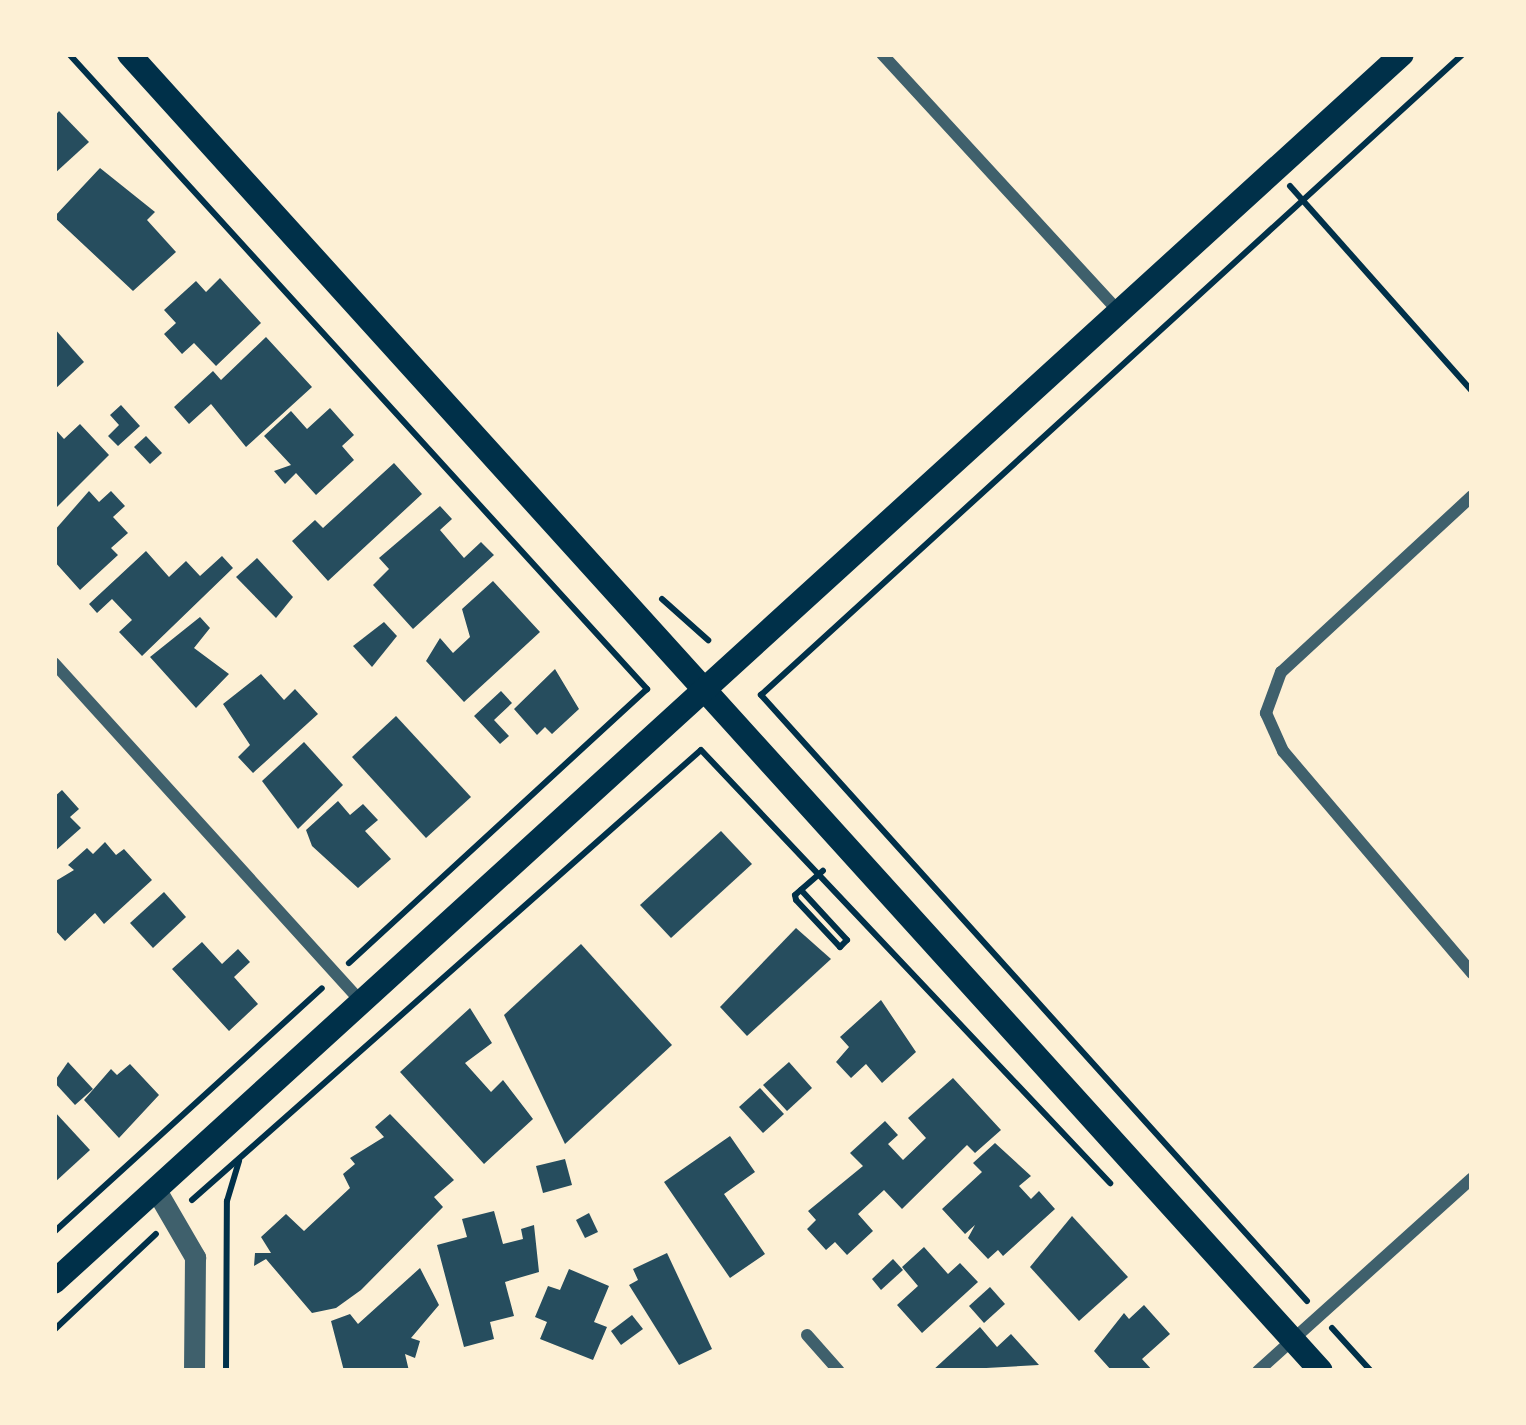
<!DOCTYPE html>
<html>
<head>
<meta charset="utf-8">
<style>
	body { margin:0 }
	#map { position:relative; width:1526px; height:1425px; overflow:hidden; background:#fdf0d5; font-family:"Source Sans 3",sans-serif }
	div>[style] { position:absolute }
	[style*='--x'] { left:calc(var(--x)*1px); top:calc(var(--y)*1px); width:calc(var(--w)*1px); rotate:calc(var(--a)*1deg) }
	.building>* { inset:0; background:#264d5e }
	.path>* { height:6px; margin:-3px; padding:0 3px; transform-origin:3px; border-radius:3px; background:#003049 }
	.minor>* { height:12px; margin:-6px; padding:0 6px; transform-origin:6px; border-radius:6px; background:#3f606c }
	.tertiary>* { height:21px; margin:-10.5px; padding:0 10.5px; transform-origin:10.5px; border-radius:10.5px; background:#3f606c }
	.secondary>* { height:24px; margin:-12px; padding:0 12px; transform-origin:12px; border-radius:12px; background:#003049 }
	span { translate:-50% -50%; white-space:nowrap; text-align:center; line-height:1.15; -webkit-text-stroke:12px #fdf0d5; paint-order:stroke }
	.frame { position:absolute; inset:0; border:57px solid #fdf0d5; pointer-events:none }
</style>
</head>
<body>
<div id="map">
	<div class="building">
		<div style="clip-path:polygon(59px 111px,89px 142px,54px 174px,54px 117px)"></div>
		<div style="clip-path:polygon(100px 168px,155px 212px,147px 220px,176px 252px,133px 291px,54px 217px)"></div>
		<div style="clip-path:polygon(220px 278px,261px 323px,216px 366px,194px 343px,182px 354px,164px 334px,176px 323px,164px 310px,196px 281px,206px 292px)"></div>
		<div style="clip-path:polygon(54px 328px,84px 362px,54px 390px)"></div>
		<div style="clip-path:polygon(266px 337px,312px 387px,246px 447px,211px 404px,189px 424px,174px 407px,213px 371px,221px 380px)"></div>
		<div style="clip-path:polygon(121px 405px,140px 426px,118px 446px,108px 436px,119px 425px,110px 415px)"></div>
		<div style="clip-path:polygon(330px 408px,354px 435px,342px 446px,354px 460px,316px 495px,296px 473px,285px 484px,274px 471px,291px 465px,264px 436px,291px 411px,307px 429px)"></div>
		<div style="clip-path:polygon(80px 424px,109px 455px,54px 510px,54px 428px,64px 439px)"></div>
		<div style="clip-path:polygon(146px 436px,162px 453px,150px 464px,134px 447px)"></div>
		<div style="clip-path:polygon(394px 463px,422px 494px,328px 581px,292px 541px,315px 520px,323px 528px)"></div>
		<div style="clip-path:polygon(89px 491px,99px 502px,111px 491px,125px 506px,113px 517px,128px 533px,111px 548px,118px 555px,80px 590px,54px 561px,54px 531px)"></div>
		<div style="clip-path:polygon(440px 506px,452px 519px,440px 530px,464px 558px,481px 542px,494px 555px,413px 629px,373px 585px,389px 569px,379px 558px)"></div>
		<div style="clip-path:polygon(146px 551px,169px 577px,186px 561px,200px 576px,222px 556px,233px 568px,142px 656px,119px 632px,132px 620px,112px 599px,97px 613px,89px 604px)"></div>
		<div style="clip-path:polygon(257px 558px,293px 597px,276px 618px,236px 577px)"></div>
		<div style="clip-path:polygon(493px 581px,540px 632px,464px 702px,426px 661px,440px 638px,453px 653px,470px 637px,462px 609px)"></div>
		<div style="clip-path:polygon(200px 617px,210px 628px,194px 648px,229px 674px,196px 708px,150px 657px)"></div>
		<div style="clip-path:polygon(384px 622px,397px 636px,372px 667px,353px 646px)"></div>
		<div style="clip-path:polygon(555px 669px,579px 709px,552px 734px,545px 727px,537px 735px,514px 709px)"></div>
		<div style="clip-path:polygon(261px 674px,284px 700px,295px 689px,318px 714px,253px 773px,238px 757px,250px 745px,223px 704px)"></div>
		<div style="clip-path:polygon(501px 691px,512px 703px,494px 720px,509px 736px,500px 744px,474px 716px)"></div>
		<div style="clip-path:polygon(396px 716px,471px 797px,426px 838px,352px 757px)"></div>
		<div style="clip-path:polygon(304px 742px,343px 785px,298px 829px,262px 781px)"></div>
		<div style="clip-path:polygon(62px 790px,79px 809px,70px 817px,81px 828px,54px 852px,54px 797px)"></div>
		<div style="clip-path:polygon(338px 801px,350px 815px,363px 804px,378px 820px,365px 831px,391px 859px,358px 888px,312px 846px,306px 830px)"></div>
		<div style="clip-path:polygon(721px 831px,752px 864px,671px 938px,640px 905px)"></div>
		<div style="clip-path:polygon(105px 842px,116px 855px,124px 849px,152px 880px,104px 924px,95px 913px,65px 941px,54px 929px,54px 882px,74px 870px,68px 865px,87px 848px,93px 854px)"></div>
		<div style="clip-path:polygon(164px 892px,186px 917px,153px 948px,130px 923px)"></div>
		<div style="clip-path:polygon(796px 928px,831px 959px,747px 1036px,720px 1007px)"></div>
		<div style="clip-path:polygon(202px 942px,222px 964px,238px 949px,250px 962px,234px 977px,258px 1004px,229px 1031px,172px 969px)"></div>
		<div style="clip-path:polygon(581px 944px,672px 1045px,565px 1144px,504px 1015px)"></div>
		<div style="clip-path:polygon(881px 1000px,916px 1052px,882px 1083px,866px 1064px,851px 1078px,836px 1062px,849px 1047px,840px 1037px)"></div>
		<div style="clip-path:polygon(470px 1008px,492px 1043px,465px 1063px,491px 1092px,503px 1080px,533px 1119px,484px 1164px,400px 1072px)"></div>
		<div style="clip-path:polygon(68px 1062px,93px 1089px,75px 1105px,54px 1082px)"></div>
		<div style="clip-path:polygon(789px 1062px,812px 1088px,787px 1111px,763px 1085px)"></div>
		<div style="clip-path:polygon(130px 1064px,159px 1095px,119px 1138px,84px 1100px,111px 1069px,117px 1075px)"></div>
		<div style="clip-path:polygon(953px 1078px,1001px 1130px,975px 1153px,967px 1145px,902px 1209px,884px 1190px,858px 1214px,873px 1231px,847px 1255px,835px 1242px,826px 1250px,807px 1229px,816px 1220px,808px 1211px,863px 1166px,850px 1153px,885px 1121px,898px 1135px,888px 1144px,903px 1160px,926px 1138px,908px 1118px)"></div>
		<div style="clip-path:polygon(760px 1088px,784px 1114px,763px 1133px,739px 1107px)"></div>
		<div style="clip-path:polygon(54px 1111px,90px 1150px,54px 1183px)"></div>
		<div style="clip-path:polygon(390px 1114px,454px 1180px,434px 1197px,443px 1207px,361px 1290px,336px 1308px,312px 1313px,266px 1259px,254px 1266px,255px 1253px,271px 1253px,261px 1237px,286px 1214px,304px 1231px,350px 1188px,343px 1174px,355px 1164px,350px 1158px,384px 1137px,375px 1127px)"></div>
		<div style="clip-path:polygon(730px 1136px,755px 1172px,724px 1194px,765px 1254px,730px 1278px,664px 1182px)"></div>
		<div style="clip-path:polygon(995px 1143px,1031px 1176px,1019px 1186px,1031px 1199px,1039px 1191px,1055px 1209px,1003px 1256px,998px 1250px,988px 1259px,968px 1238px,975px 1225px,965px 1234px,942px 1209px,982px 1172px,973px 1163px)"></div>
		<div style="clip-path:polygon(565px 1159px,572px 1185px,543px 1193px,536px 1166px)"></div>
		<div style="clip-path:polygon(494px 1211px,503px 1244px,523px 1239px,521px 1229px,534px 1225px,539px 1272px,505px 1282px,514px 1316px,490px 1322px,494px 1339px,464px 1347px,437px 1245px,467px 1237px,462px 1219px)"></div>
		<div style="clip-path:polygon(589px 1213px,598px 1232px,585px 1238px,576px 1220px)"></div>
		<div style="clip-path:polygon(1072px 1216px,1128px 1277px,1079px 1321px,1030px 1267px)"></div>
		<div style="clip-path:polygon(924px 1247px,948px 1274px,960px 1263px,978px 1282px,922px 1333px,897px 1305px,918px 1286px,902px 1267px)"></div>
		<div style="clip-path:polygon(667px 1253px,712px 1349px,679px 1365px,629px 1285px,638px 1280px,633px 1269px)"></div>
		<div style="clip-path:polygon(893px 1259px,903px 1270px,881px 1290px,872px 1279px)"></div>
		<div style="clip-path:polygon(420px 1268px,439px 1305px,411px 1338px,420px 1341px,415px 1358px,405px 1354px,409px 1371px,344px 1371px,331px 1321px,350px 1314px,358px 1324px)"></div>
		<div style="clip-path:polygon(569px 1269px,609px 1286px,594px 1322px,607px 1327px,593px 1360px,540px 1339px,547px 1322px,535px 1317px,548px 1286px,560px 1290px)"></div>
		<div style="clip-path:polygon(990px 1287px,1005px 1304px,984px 1323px,969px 1306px)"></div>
		<div style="clip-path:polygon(1144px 1305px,1170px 1334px,1142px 1359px,1153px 1371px,1112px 1371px,1094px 1351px,1124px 1313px,1129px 1319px)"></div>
		<div style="clip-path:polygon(632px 1315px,643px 1329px,621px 1345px,611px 1331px)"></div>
		<div style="clip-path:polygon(980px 1327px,997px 1347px,1011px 1334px,1039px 1365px,932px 1371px)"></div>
	</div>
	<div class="path">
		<div style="--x:69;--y:54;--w:859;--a:47.69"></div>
		<div style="--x:647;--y:689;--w:405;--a:137.4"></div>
		<div style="--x:1290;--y:186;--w:274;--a:48.4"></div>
		<div style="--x:662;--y:599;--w:62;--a:41.7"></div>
		<div style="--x:801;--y:890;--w:68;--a:47.4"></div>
		<div style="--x:847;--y:940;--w:10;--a:135"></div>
		<div style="--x:840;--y:947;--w:64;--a:-133.1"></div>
		<div style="--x:796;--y:900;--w:5;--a:-101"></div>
		<div style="--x:795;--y:895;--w:37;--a:-41"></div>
		<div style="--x:192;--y:1200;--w:679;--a:-41.48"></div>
		<div style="--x:701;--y:750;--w:596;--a:46.63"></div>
		<div style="--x:54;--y:1232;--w:362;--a:-42.3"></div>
		<div style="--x:1307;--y:1301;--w:816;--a:-132.02"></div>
		<div style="--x:761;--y:695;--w:951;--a:-42.4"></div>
		<div style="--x:1332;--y:1328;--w:58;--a:47.8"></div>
		<div style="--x:54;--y:1330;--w:140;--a:-43.3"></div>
		<div style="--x:226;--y:1371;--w:170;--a:-89.7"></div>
		<div style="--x:227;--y:1201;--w:42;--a:-73.3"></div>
	</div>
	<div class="minor">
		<div style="--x:882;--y:54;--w:352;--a:47.4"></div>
		<div style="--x:1472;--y:496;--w:260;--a:137.3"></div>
		<div style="--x:1281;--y:672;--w:44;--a:110.1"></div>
		<div style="--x:1266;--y:713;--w:42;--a:65.9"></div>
		<div style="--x:1283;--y:751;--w:292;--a:49.6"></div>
		<div style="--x:54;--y:663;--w:459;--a:47.8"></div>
		<div style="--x:807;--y:1335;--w:48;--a:48.4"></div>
		<div style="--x:1258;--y:1371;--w:288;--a:-42"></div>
	</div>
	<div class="tertiary">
		<div style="--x:156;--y:1190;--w:78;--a:59.8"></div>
		<div style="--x:195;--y:1257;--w:114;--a:90.5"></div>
	</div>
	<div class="secondary">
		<div style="--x:129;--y:54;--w:1776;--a:47.85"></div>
		<div style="--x:54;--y:1282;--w:1823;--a:-42.33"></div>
	</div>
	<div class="frame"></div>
</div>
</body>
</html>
